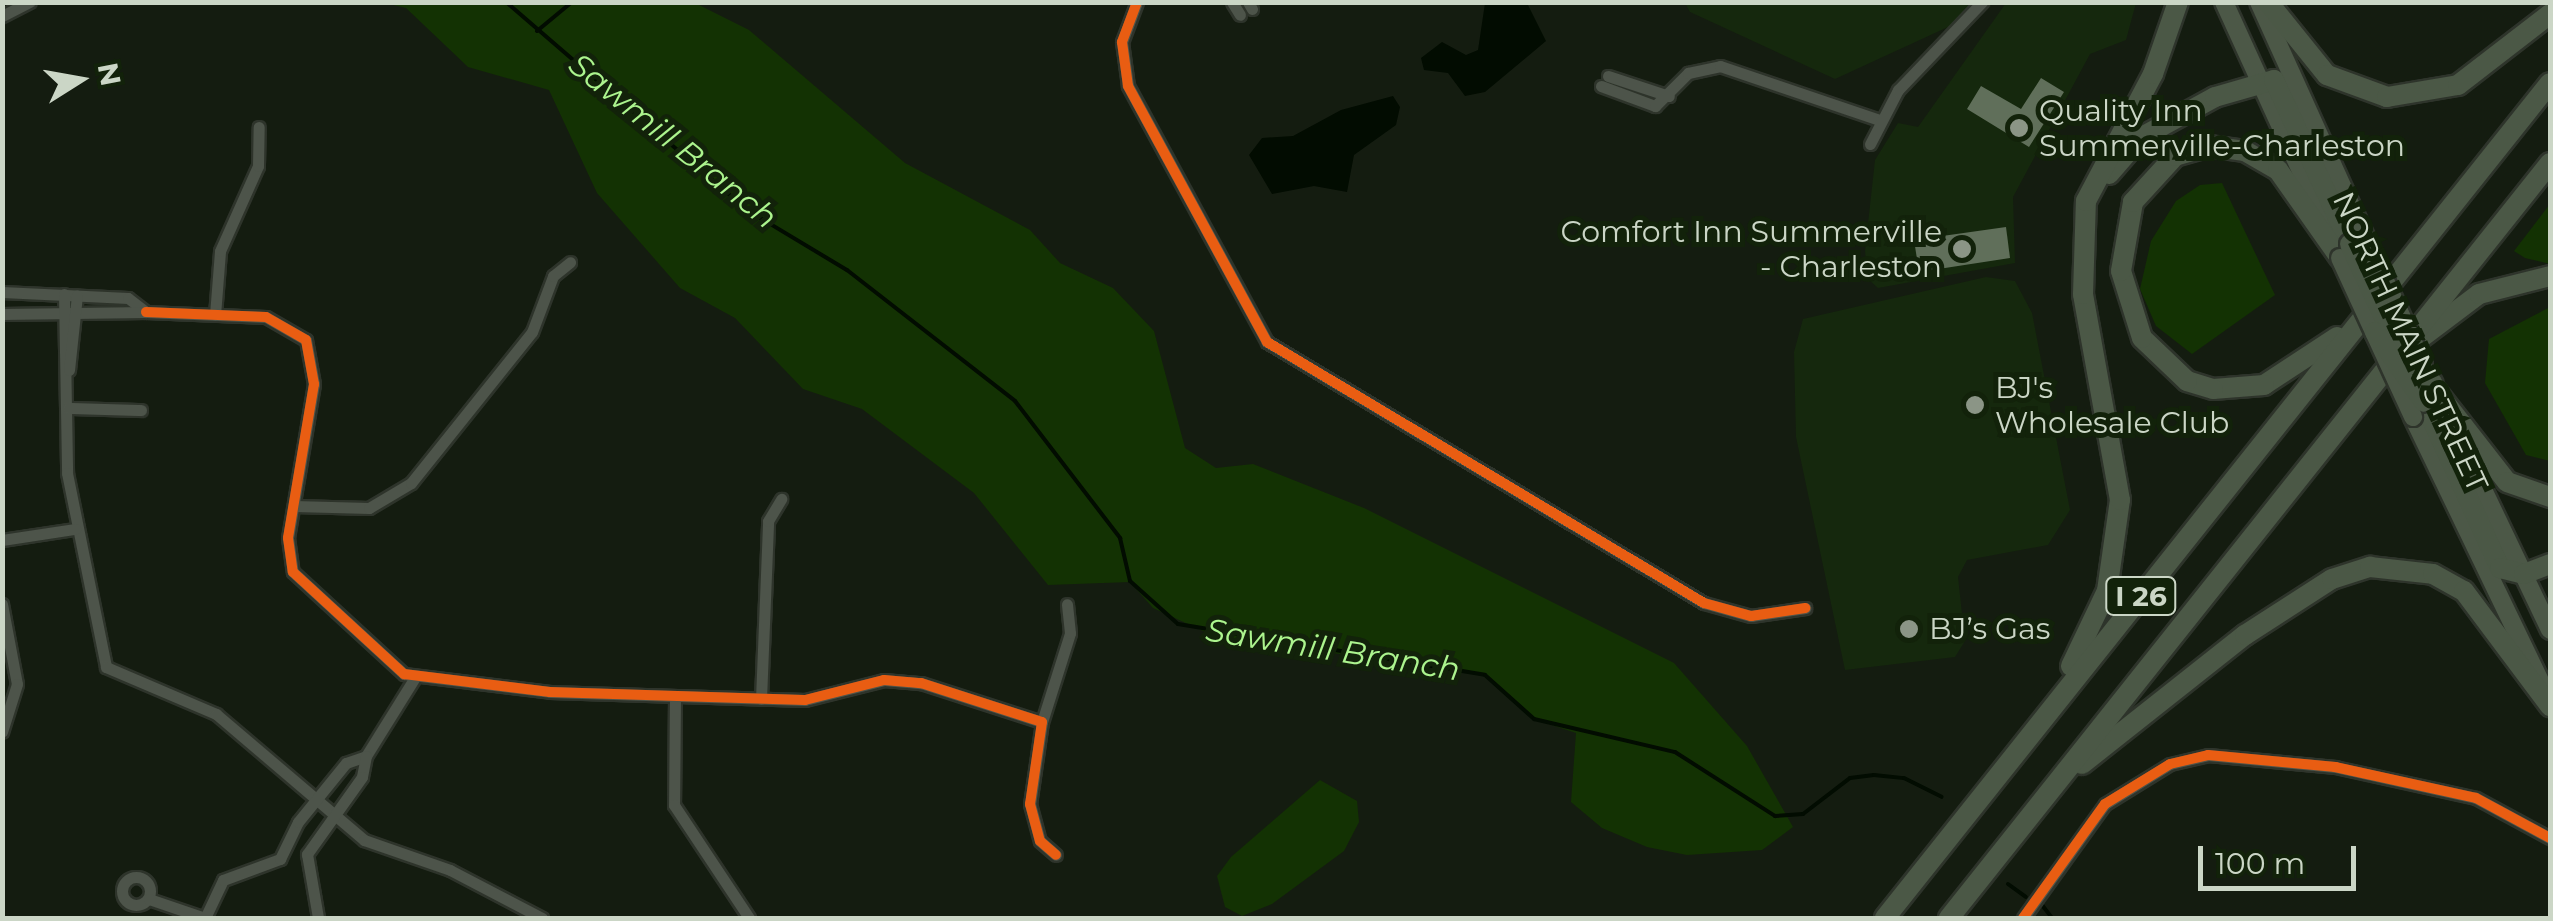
<!DOCTYPE html>
<html>
<head>
<meta charset="utf-8">
<style>
	body { margin:0 }
	#map { position:relative; width:2553px; height:921px; overflow:hidden; background:#141c10; font-family:Montserrat,sans-serif }
	div>[style] { position:absolute }
	[style*='--x'] { left:calc(var(--x)*1px); top:calc(var(--y)*1px); width:calc(var(--w)*1px); rotate:calc(var(--a)*1deg) }
	.built>* { inset:0; background:#15280d }
	.green>* { inset:0; background:#133203 }
	.water>* { inset:0; background:#020c01 }
	.stream>* { height:4px; margin:-2px; padding:0 2px; transform-origin:2px; border-radius:2px; background:#020c01 }
	.building>* { inset:0; background:#606f5a }
	.roads { filter:drop-shadow(2px 0 #2e342b) drop-shadow(-2px 0 #2e342b) drop-shadow(0 2px #2e342b) drop-shadow(0 -2px #2e342b) }
	.street>* { height:11px; margin:-5.5px; padding:0 5.5px; transform-origin:5.5px; border-radius:5.5px; background:#4d544a }
	.street>.ring { margin:-5.5px; padding:0; box-sizing:content-box; background:none; border:11px solid #4d544a; border-radius:50% }
	.primary>* { height:18px; margin:-9px; padding:0 9px; transform-origin:9px; border-radius:9px; background:#4c5847 }
	.highway>* { height:20px; margin:-10px; padding:0 10px; transform-origin:10px; border-radius:10px; background:#4b5846 }
	.bridges { filter:drop-shadow(2px 0 #2e342b) drop-shadow(-2px 0 #2e342b) drop-shadow(0 2px #2e342b) drop-shadow(0 -2px #2e342b) }
	.primary-bridge>* { height:18px; margin:-9px; padding:0 9px; transform-origin:9px; border-radius:9px; background:#4c5847 }
	.highway-bridge>* { height:20px; margin:-10px; padding:0 10px; transform-origin:10px; border-radius:10px; background:#4b5846 }
	.cycleway>* { height:10px; margin:-5px; padding:0 5px; transform-origin:5px; border-radius:5px; background:#e95d12 }
	.dots>* { width:28px; height:28px; translate:-50% -50%; box-sizing:border-box; border:5px solid #12220a; border-radius:50% }
	span { translate:-50% -50%; white-space:nowrap; text-align:center; line-height:1.15; -webkit-text-stroke:10px #12220a; paint-order:stroke }
	.shield-label span { padding:2px 8px; background:#12220a; border:2px solid; border-radius:8px; -webkit-text-stroke-width:0 }
	.shield-label { font-size:28px; color:#cbd6c6; font-weight:700 }
	.poi-label { font-size:30px; color:#cbd6c6 }
	.left { translate:0 -50%; text-align:left }
	.right { translate:-100% -50%; text-align:right }
	.street-label { font-size:30px; color:#cbd6c6 }
	.water-label { font-size:32px; color:#acf48e; font-style:italic }
	.frame { position:absolute; inset:0; border:5px solid #cbd6c6; pointer-events:none }
	.north { position:absolute; left:30px; top:30px; width:100px; height:100px; -webkit-text-stroke:8px #12220a; paint-order:stroke; rotate:79deg; font-size:28px; font-weight:700; line-height:40px; text-align:center; color:#cbd6c6 }
	.north::after { content:''; display:block; margin:auto; width:35px; height:45px; background:#cbd6c6; clip-path:polygon(50% 0,100% 100%,50% 72%,0 100%) }
	.scale { position:absolute; left:2198px; top:846px; width:158px; height:45px; box-sizing:border-box; border:5px solid #cbd6c6; border-top:0; padding-left:12px; font-size:30px; line-height:35px; white-space:nowrap; color:#cbd6c6; -webkit-text-stroke:8px #12220a; paint-order:stroke }
</style>
</head>
<body>
<div id="map">
	<div class="built">
		<div style="clip-path:polygon(1685px 3px,1976px 3px,1961px 21px,1835px 79px,1690px 12px)"></div>
		<div style="clip-path:polygon(2006px 3px,2136px 3px,2126px 40px,2090px 54px,2013px 197px,2015px 263px,1878px 288px,1868px 279px,1865px 251px,1875px 160px,1898px 123px,1918px 127px)"></div>
		<div style="clip-path:polygon(1986px 277px,2015px 281px,2032px 313px,2070px 510px,2048px 545px,1967px 560px,1958px 577px,1965px 641px,1955px 657px,1845px 670px,1796px 437px,1794px 352px,1803px 319px)"></div>
	</div>
	<div class="green">
		<div style="clip-path:polygon(385px 3px,695px 3px,749px 30px,905px 163px,1030px 230px,1060px 263px,1113px 288px,1154px 331px,1185px 448px,1216px 468px,1253px 464px,1364px 508px,1674px 663px,1747px 746px,1793px 827px,1762px 850px,1687px 855px,1647px 847px,1602px 828px,1571px 802px,1576px 733px,1534px 719px,1485px 675px,1214px 636px,1153px 608px,1130px 582px,1048px 585px,974px 493px,862px 409px,803px 389px,735px 318px,680px 288px,597px 193px,549px 90px,468px 67px,406px 8px)"></div>
		<div style="clip-path:polygon(2222px 183px,2275px 295px,2192px 354px,2156px 326px,2140px 289px,2151px 241px,2176px 201px,2200px 185px)"></div>
		<div style="clip-path:polygon(2550px 204px,2550px 264px,2525px 258px,2514px 251px)"></div>
		<div style="clip-path:polygon(2550px 307px,2550px 461px,2526px 455px,2485px 383px,2489px 339px)"></div>
		<div style="clip-path:polygon(1320px 780px,1357px 801px,1359px 822px,1344px 851px,1272px 904px,1242px 916px,1225px 907px,1217px 876px,1231px 857px)"></div>
	</div>
	<div class="water">
		<div style="clip-path:polygon(1485px 3px,1527px 3px,1546px 41px,1485px 92px,1465px 96px,1448px 73px,1424px 70px,1421px 58px,1442px 42px,1466px 55px,1478px 50px)"></div>
		<div style="clip-path:polygon(1393px 96px,1400px 107px,1396px 125px,1354px 155px,1347px 192px,1314px 186px,1272px 194px,1249px 155px,1262px 138px,1293px 136px,1341px 110px)"></div>
	</div>
	<div class="stream">
		<div style="--x:506;--y:2;--w:318;--a:40.8"></div>
		<div style="--x:747;--y:210;--w:117;--a:31"></div>
		<div style="--x:847;--y:270;--w:213;--a:37.9"></div>
		<div style="--x:1015;--y:401;--w:173;--a:52.5"></div>
		<div style="--x:1120;--y:538;--w:44;--a:76.9"></div>
		<div style="--x:1130;--y:581;--w:64;--a:41.9"></div>
		<div style="--x:1178;--y:624;--w:311;--a:9.4"></div>
		<div style="--x:1485;--y:675;--w:66;--a:41.9"></div>
		<div style="--x:1534;--y:719;--w:145;--a:13.2"></div>
		<div style="--x:1675;--y:752;--w:119;--a:32.6"></div>
		<div style="--x:1775;--y:816;--w:28;--a:-4"></div>
		<div style="--x:1803;--y:814;--w:59;--a:-37.5"></div>
		<div style="--x:1850;--y:778;--w:24;--a:-7"></div>
		<div style="--x:1874;--y:775;--w:30;--a:6"></div>
		<div style="--x:1904;--y:778;--w:42;--a:26.6"></div>
		<div style="--x:537;--y:31;--w:45;--a:-39.6"></div>
		<div style="--x:2008;--y:884;--w:22;--a:36"></div>
		<div style="--x:2042;--y:905;--w:16;--a:52"></div>
	</div>
	<div class="building">
		<div style="clip-path:polygon(2041px 78px,2064px 92px,2029px 147px,1967px 109px,1981px 86px,2021px 109px)"></div>
		<div style="clip-path:polygon(2006px 227px,2010px 258px,1919px 272px,1914px 240px)"></div>
	</div>
	<div class="roads">
		<div class="street">
			<div style="--x:1137;--y:2;--w:43;--a:110.6"></div>
			<div style="--x:1122;--y:42;--w:44;--a:82.2"></div>
			<div style="--x:1128;--y:86;--w:291;--a:61.5"></div>
			<div style="--x:1267;--y:342;--w:509;--a:30.85"></div>
			<div style="--x:1704;--y:603;--w:49;--a:15.5"></div>
			<div style="--x:1751;--y:616;--w:55;--a:-8.4"></div>
			<div style="--x:1232;--y:2;--w:15;--a:58"></div>
			<div style="--x:1248;--y:2;--w:8;--a:60"></div>
			<div style="--x:2;--y:16;--w:31;--a:-27"></div>
			<div style="--x:1608;--y:76;--w:64;--a:18.2"></div>
			<div style="--x:1601;--y:86;--w:58;--a:20.3"></div>
			<div style="--x:1655;--y:106;--w:47;--a:-45"></div>
			<div style="--x:1688;--y:73;--w:33;--a:-12"></div>
			<div style="--x:1720;--y:66;--w:166;--a:18.7"></div>
			<div style="--x:1870;--y:144;--w:61;--a:-62.6"></div>
			<div style="--x:1898;--y:90;--w:122;--a:-46.3"></div>
			<div style="--x:2;--y:292;--w:126;--a:2.7"></div>
			<div style="--x:128;--y:298;--w:23;--a:38"></div>
			<div style="--x:146;--y:312;--w:144;--a:179.2"></div>
			<div style="--x:64;--y:294;--w:179;--a:89"></div>
			<div style="--x:67;--y:473;--w:198;--a:78.6"></div>
			<div style="--x:106;--y:667;--w:120;--a:23.1"></div>
			<div style="--x:216;--y:714;--w:194;--a:40.4"></div>
			<div style="--x:364;--y:840;--w:91;--a:19.2"></div>
			<div style="--x:450;--y:870;--w:104;--a:27.6"></div>
			<div style="--x:146;--y:312;--w:120;--a:2.4"></div>
			<div style="--x:266;--y:317;--w:46;--a:29.9"></div>
			<div style="--x:306;--y:340;--w:45;--a:79.7"></div>
			<div style="--x:314;--y:384;--w:156;--a:99.6"></div>
			<div style="--x:288;--y:538;--w:34;--a:82"></div>
			<div style="--x:293;--y:572;--w:151;--a:42.6"></div>
			<div style="--x:404;--y:674;--w:147;--a:7"></div>
			<div style="--x:550;--y:692;--w:255;--a:1.8"></div>
			<div style="--x:805;--y:700;--w:81;--a:-14.2"></div>
			<div style="--x:884;--y:680;--w:37;--a:5"></div>
			<div style="--x:921;--y:683;--w:127;--a:17.9"></div>
			<div style="--x:1042;--y:722;--w:83;--a:98.3"></div>
			<div style="--x:1030;--y:804;--w:38;--a:75"></div>
			<div style="--x:1040;--y:841;--w:21;--a:41"></div>
			<div style="--x:215;--y:315;--w:64;--a:-85.5"></div>
			<div style="--x:220;--y:251;--w:93;--a:-65.9"></div>
			<div style="--x:258;--y:166;--w:39;--a:-89"></div>
			<div style="--x:69;--y:370;--w:75;--a:-83.9"></div>
			<div style="--x:68;--y:408;--w:73;--a:1.6"></div>
			<div style="--x:294;--y:506;--w:75;--a:1.5"></div>
			<div style="--x:369;--y:508;--w:49;--a:-30.8"></div>
			<div style="--x:411;--y:483;--w:193;--a:-51.3"></div>
			<div style="--x:532;--y:332;--w:60;--a:-69.4"></div>
			<div style="--x:553;--y:276;--w:22;--a:-39"></div>
			<div style="--x:2;--y:540;--w:74;--a:-8.6"></div>
			<div style="--x:2;--y:604;--w:81;--a:79.4"></div>
			<div style="--x:17;--y:684;--w:50;--a:107.4"></div>
			<div style="--x:675;--y:696;--w:109;--a:90.5"></div>
			<div style="--x:674;--y:805;--w:136;--a:56.4"></div>
			<div style="--x:761;--y:699;--w:178;--a:-87.7"></div>
			<div style="--x:768;--y:521;--w:26;--a:-59"></div>
			<div style="--x:1042;--y:722;--w:93;--a:-72.5"></div>
			<div style="--x:1070;--y:633;--w:29;--a:-96"></div>
			<div style="--x:366;--y:756;--w:91;--a:-58.1"></div>
			<div class="ring" style="left:122px;top:877px;width:17px;height:17px"></div>
			<div style="--x:149;--y:899;--w:59;--a:18.7"></div>
			<div style="--x:205;--y:918;--w:42;--a:-64.7"></div>
			<div style="--x:223;--y:880;--w:61;--a:-20.2"></div>
			<div style="--x:280;--y:859;--w:41;--a:-64.1"></div>
			<div style="--x:298;--y:822;--w:76;--a:-50.9"></div>
			<div style="--x:346;--y:763;--w:21;--a:-19"></div>
			<div style="--x:366;--y:756;--w:21;--a:101"></div>
			<div style="--x:362;--y:777;--w:95;--a:125.5"></div>
			<div style="--x:307;--y:854;--w:65;--a:80.2"></div>
			<div style="--x:2023;--y:918;--w:140;--a:-54.3"></div>
			<div style="--x:2105;--y:804;--w:76;--a:-31.6"></div>
			<div style="--x:2170;--y:764;--w:39;--a:-13"></div>
			<div style="--x:2208;--y:755;--w:128;--a:5.4"></div>
			<div style="--x:2335;--y:767;--w:144;--a:12.4"></div>
			<div style="--x:2476;--y:798;--w:84;--a:28.4"></div>
		</div>
		<div class="primary">
			<div style="--x:2224;--y:2;--w:251;--a:65.5"></div>
			<div style="--x:2259;--y:2;--w:250;--a:65.7"></div>
			<div style="--x:2447;--y:414;--w:239;--a:64.5"></div>
			<div style="--x:2413;--y:417;--w:300;--a:64.3"></div>
		</div>
		<div class="highway">
			<div style="--x:2268;--y:2;--w:94;--a:51.1"></div>
			<div style="--x:2327;--y:75;--w:64;--a:20.1"></div>
			<div style="--x:2387;--y:97;--w:72;--a:-9.6"></div>
			<div style="--x:2458;--y:85;--w:116;--a:-37.7"></div>
			<div style="--x:2109;--y:174;--w:48;--a:-49.3"></div>
			<div style="--x:2140;--y:138;--w:85;--a:-28.7"></div>
			<div style="--x:2215;--y:97;--w:61;--a:-16.1"></div>
			<div style="--x:2274;--y:80;--w:181;--a:65.1"></div>
			<div style="--x:2337;--y:337;--w:87;--a:146.7"></div>
			<div style="--x:2264;--y:385;--w:51;--a:175.5"></div>
			<div style="--x:2213;--y:389;--w:27;--a:-163"></div>
			<div style="--x:2187;--y:381;--w:62;--a:-136.3"></div>
			<div style="--x:2142;--y:338;--w:70;--a:-107.4"></div>
			<div style="--x:2121;--y:271;--w:70;--a:-80.1"></div>
			<div style="--x:2133;--y:202;--w:62;--a:-47.6"></div>
			<div style="--x:2175;--y:156;--w:35;--a:-16"></div>
			<div style="--x:2209;--y:146;--w:36;--a:8"></div>
			<div style="--x:2245;--y:151;--w:38;--a:30"></div>
			<div style="--x:2278;--y:170;--w:108;--a:54.8"></div>
			<div style="--x:2422;--y:337;--w:71;--a:-37"></div>
			<div style="--x:2479;--y:294;--w:73;--a:-14.2"></div>
			<div style="--x:2436;--y:391;--w:115;--a:52"></div>
			<div style="--x:2507;--y:482;--w:46;--a:19.2"></div>
			<div style="--x:2424;--y:402;--w:183;--a:65.4"></div>
			<div style="--x:2500;--y:568;--w:25;--a:14"></div>
			<div style="--x:2524;--y:574;--w:28;--a:-21"></div>
			<div style="--x:2071;--y:666;--w:83;--a:-64.4"></div>
			<div style="--x:2107;--y:591;--w:92;--a:-81.9"></div>
			<div style="--x:2120;--y:500;--w:209;--a:-100.2"></div>
			<div style="--x:2083;--y:294;--w:93;--a:-88.2"></div>
			<div style="--x:2086;--y:201;--w:144;--a:-62.2"></div>
			<div style="--x:2153;--y:74;--w:76;--a:-70.9"></div>
			<div style="--x:2082;--y:764;--w:208;--a:-38.4"></div>
			<div style="--x:2245;--y:635;--w:103;--a:-32.8"></div>
			<div style="--x:2332;--y:579;--w:40;--a:-18"></div>
			<div style="--x:2370;--y:567;--w:63;--a:6.3"></div>
			<div style="--x:2433;--y:574;--w:35;--a:29"></div>
			<div style="--x:2464;--y:591;--w:144;--a:53.2"></div>
			<div style="--x:1885;--y:918;--w:1067;--a:-51.47"></div>
			<div style="--x:1949;--y:918;--w:965;--a:-51.48"></div>
		</div>
	</div>
	<div class="bridges">
		<div class="primary-bridge">
			<div style="--x:2362;--y:230;--w:147;--a:65.5"></div>
			<div style="--x:2340;--y:258;--w:175;--a:65.3"></div>
		</div>
		<div class="highway-bridge">
			<div style="--x:2350;--y:244;--w:90;--a:65.1"></div>
			<div style="--x:2388;--y:326;--w:73;--a:52.2"></div>
			<div style="--x:2375;--y:332;--w:85;--a:55"></div>
		</div>
	</div>
	<div class="cycleway">
		<div style="--x:1137;--y:2;--w:43;--a:110.6"></div>
		<div style="--x:1122;--y:42;--w:44;--a:82.2"></div>
		<div style="--x:1128;--y:86;--w:291;--a:61.5"></div>
		<div style="--x:1267;--y:342;--w:509;--a:30.85"></div>
		<div style="--x:1704;--y:603;--w:49;--a:15.5"></div>
		<div style="--x:1751;--y:616;--w:55;--a:-8.4"></div>
		<div style="--x:146;--y:312;--w:120;--a:2.4"></div>
		<div style="--x:266;--y:317;--w:46;--a:29.9"></div>
		<div style="--x:306;--y:340;--w:45;--a:79.7"></div>
		<div style="--x:314;--y:384;--w:156;--a:99.6"></div>
		<div style="--x:288;--y:538;--w:34;--a:82"></div>
		<div style="--x:293;--y:572;--w:151;--a:42.6"></div>
		<div style="--x:404;--y:674;--w:147;--a:7"></div>
		<div style="--x:550;--y:692;--w:255;--a:1.8"></div>
		<div style="--x:805;--y:700;--w:81;--a:-14.2"></div>
		<div style="--x:884;--y:680;--w:37;--a:5"></div>
		<div style="--x:921;--y:683;--w:127;--a:17.9"></div>
		<div style="--x:1042;--y:722;--w:83;--a:98.3"></div>
		<div style="--x:1030;--y:804;--w:38;--a:75"></div>
		<div style="--x:1040;--y:841;--w:21;--a:41"></div>
		<div style="--x:2023;--y:918;--w:140;--a:-54.3"></div>
		<div style="--x:2105;--y:804;--w:76;--a:-31.6"></div>
		<div style="--x:2170;--y:764;--w:39;--a:-13"></div>
		<div style="--x:2208;--y:755;--w:128;--a:5.4"></div>
		<div style="--x:2335;--y:767;--w:144;--a:12.4"></div>
		<div style="--x:2476;--y:798;--w:84;--a:28.4"></div>
	</div>
	<div class="dots">
		<div style="left:2019px;top:128px;background:#8b9586"></div>
		<div style="left:1962px;top:249px;background:#8b9586"></div>
		<div style="left:1975px;top:405px;background:#8b9586"></div>
		<div style="left:1909px;top:629px;background:#8b9586"></div>
	</div>
	<div class="shield-label">
		<span style="left:2141px;top:596px">I 26</span>
	</div>
	<div class="poi-label">
		<span class="left" style="left:2039px;top:128px">Quality Inn<br>Summerville-Charleston</span>
		<span class="right" style="left:1942px;top:249px">Comfort Inn Summerville<br>- Charleston</span>
		<span class="left" style="left:1995px;top:405px">BJ's<br>Wholesale Club</span>
		<span class="left" style="left:1929px;top:629px">BJ’s Gas</span>
	</div>
	<div class="street-label">
		<span style="left:2410px;top:342px;rotate:65deg">NORTH MAIN STREET</span>
	</div>
	<div class="water-label">
		<span style="left:673px;top:141px;rotate:39deg">Sawmill Branch</span>
		<span style="left:1333px;top:650px;rotate:9deg">Sawmill Branch</span>
	</div>
	<div class="frame"></div>
	<div class="north">N</div>
	<div class="scale">100 m</div>
</div>
</body>
</html>
